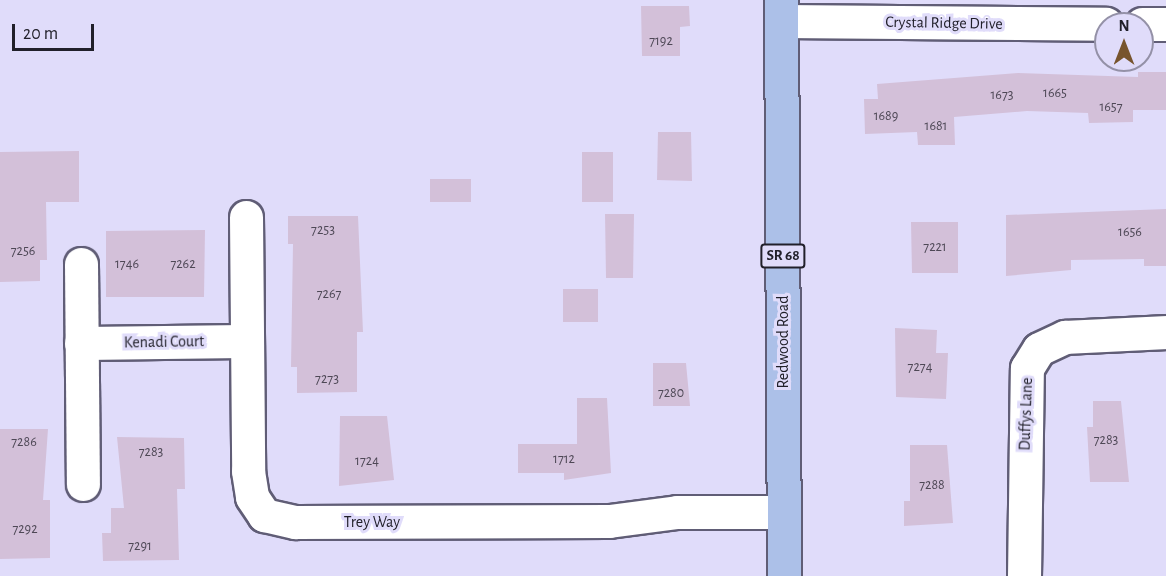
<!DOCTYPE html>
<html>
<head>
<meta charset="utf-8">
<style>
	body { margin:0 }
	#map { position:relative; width:1166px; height:576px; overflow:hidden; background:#e0dcfa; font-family:"Alegreya Sans",sans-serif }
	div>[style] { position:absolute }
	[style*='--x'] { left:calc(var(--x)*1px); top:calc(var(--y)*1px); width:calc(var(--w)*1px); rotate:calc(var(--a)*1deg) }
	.building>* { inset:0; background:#d3c0d9 }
	.roads { filter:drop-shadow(2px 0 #605d76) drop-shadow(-2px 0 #605d76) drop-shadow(0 2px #605d76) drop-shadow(0 -2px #605d76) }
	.minor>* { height:33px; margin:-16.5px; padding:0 16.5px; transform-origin:16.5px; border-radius:16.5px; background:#fff }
	.major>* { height:33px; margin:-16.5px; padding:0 16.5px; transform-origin:16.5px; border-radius:16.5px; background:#acc0e8 }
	span { translate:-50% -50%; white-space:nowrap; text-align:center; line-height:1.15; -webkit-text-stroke:6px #e0dcfa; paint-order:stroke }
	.number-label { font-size:14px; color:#4e4856 }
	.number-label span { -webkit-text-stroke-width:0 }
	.shield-label span { padding:2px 4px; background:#e0dcfa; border:2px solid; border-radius:4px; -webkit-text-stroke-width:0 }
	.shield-label { font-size:15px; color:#21202a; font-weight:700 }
	.street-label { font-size:16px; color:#21202a }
	.north { position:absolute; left:1094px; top:12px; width:60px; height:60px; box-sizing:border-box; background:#e0dcfa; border:2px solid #9491a7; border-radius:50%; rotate:0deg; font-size:16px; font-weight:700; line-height:24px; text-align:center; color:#21202a }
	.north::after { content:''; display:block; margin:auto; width:21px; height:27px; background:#77542d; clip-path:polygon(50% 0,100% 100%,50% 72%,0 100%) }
	.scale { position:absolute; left:12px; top:24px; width:82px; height:27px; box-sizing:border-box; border:3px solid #21202a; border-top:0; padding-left:8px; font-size:18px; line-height:21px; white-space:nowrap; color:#21202a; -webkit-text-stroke:4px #e0dcfa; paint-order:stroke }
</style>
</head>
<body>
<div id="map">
	<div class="building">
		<div style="clip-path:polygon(641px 6px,689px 6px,690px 26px,680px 27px,680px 56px,642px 56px)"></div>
		<div style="clip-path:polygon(1138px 72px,1166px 72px,1166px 110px,1133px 110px,1133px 122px,1089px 123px,1088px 113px,1027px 111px,954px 117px,955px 145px,918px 145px,917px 132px,865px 134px,864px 99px,878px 99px,877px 84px,1018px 73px,1138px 77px)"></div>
		<div style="clip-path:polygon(658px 132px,691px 132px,692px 181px,657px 180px)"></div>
		<div style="clip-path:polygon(79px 151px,79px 202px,46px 202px,47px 260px,40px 260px,40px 281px,0 282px,0 152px)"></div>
		<div style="clip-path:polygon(582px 152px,613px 152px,613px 202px,582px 202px)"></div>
		<div style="clip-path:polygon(430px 179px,471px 179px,471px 202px,430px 202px)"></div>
		<div style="clip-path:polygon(1166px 209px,1166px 266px,1144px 266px,1144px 259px,1071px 260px,1071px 270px,1006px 276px,1006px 215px)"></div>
		<div style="clip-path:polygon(605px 214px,634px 214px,633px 278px,606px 278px)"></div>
		<div style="clip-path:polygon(288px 216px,358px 216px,363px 332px,357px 332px,357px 392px,297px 393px,297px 367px,291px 367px,293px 244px,288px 244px)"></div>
		<div style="clip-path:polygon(911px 222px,958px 222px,958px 273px,912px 273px)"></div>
		<div style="clip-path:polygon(205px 230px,204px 297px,106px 297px,106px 231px)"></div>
		<div style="clip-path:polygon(563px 289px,598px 289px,598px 322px,563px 322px)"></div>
		<div style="clip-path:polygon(895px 328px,937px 330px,936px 353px,948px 353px,946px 399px,896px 397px)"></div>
		<div style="clip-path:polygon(653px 363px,686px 363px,690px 406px,653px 406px)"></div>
		<div style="clip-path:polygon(577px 398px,607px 398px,611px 473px,564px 480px,564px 473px,518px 473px,518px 444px,577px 444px)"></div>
		<div style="clip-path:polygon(1093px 401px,1121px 401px,1129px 482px,1090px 482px,1087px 427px,1093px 427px)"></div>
		<div style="clip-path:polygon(340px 416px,387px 416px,394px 480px,339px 486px)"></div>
		<div style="clip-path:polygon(0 429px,48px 429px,43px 500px,50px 500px,50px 558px,0 559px)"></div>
		<div style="clip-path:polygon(117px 437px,184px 438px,185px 489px,177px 489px,179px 560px,103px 561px,102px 533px,111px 533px,111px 508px,124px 508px)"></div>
		<div style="clip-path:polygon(910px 445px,947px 445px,953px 523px,904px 526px,904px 501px,910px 501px)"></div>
	</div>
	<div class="roads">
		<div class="minor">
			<div style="--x:782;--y:21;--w:324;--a:0.5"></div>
			<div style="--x:1142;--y:24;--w:24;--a:0"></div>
			<div style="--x:246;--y:217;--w:254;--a:89.5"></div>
			<div style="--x:248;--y:471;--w:26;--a:81"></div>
			<div style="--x:252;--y:497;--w:22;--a:56"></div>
			<div style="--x:264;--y:515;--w:32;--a:13"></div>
			<div style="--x:295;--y:522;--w:314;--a:-0.2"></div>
			<div style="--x:609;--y:521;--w:69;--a:-7.5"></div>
			<div style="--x:677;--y:512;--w:107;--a:0"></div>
			<div style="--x:81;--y:264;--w:220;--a:89.5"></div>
			<div style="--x:81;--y:343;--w:166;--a:-0.7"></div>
			<div style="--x:1024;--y:576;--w:208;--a:-89.2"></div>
			<div style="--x:1027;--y:368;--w:22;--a:-58"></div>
			<div style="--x:1039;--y:349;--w:29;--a:-25"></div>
			<div style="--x:1065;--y:337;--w:101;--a:-2.8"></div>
		</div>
		<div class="major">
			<div style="--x:781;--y:0;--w:576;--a:89.7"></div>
		</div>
	</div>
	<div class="number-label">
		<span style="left:661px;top:41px">7192</span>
		<span style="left:1055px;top:93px">1665</span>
		<span style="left:1002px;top:95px">1673</span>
		<span style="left:1111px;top:107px">1657</span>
		<span style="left:886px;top:116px">1689</span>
		<span style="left:936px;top:126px">1681</span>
		<span style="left:323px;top:230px">7253</span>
		<span style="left:1130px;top:232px">1656</span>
		<span style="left:935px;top:247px">7221</span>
		<span style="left:23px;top:251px">7256</span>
		<span style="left:127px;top:264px">1746</span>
		<span style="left:183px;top:264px">7262</span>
		<span style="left:329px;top:294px">7267</span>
		<span style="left:920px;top:367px">7274</span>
		<span style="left:327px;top:379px">7273</span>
		<span style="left:671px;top:393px">7280</span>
		<span style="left:1106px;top:440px">7283</span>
		<span style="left:24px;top:442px">7286</span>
		<span style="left:151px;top:452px">7283</span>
		<span style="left:564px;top:459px">1712</span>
		<span style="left:367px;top:461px">1724</span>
		<span style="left:932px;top:485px">7288</span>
		<span style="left:25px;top:529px">7292</span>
		<span style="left:140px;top:546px">7291</span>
	</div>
	<div class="shield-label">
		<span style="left:783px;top:256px">SR 68</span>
	</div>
	<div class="street-label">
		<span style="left:944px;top:23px;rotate:1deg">Crystal Ridge Drive</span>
		<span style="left:164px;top:342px;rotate:-1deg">Kenadi Court</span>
		<span style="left:783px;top:342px;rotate:-90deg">Redwood Road</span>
		<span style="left:1026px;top:414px;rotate:-88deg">Duffys Lane</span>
		<span style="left:372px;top:522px">Trey Way</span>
	</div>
	<div class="north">N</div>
	<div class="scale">20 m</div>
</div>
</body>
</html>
